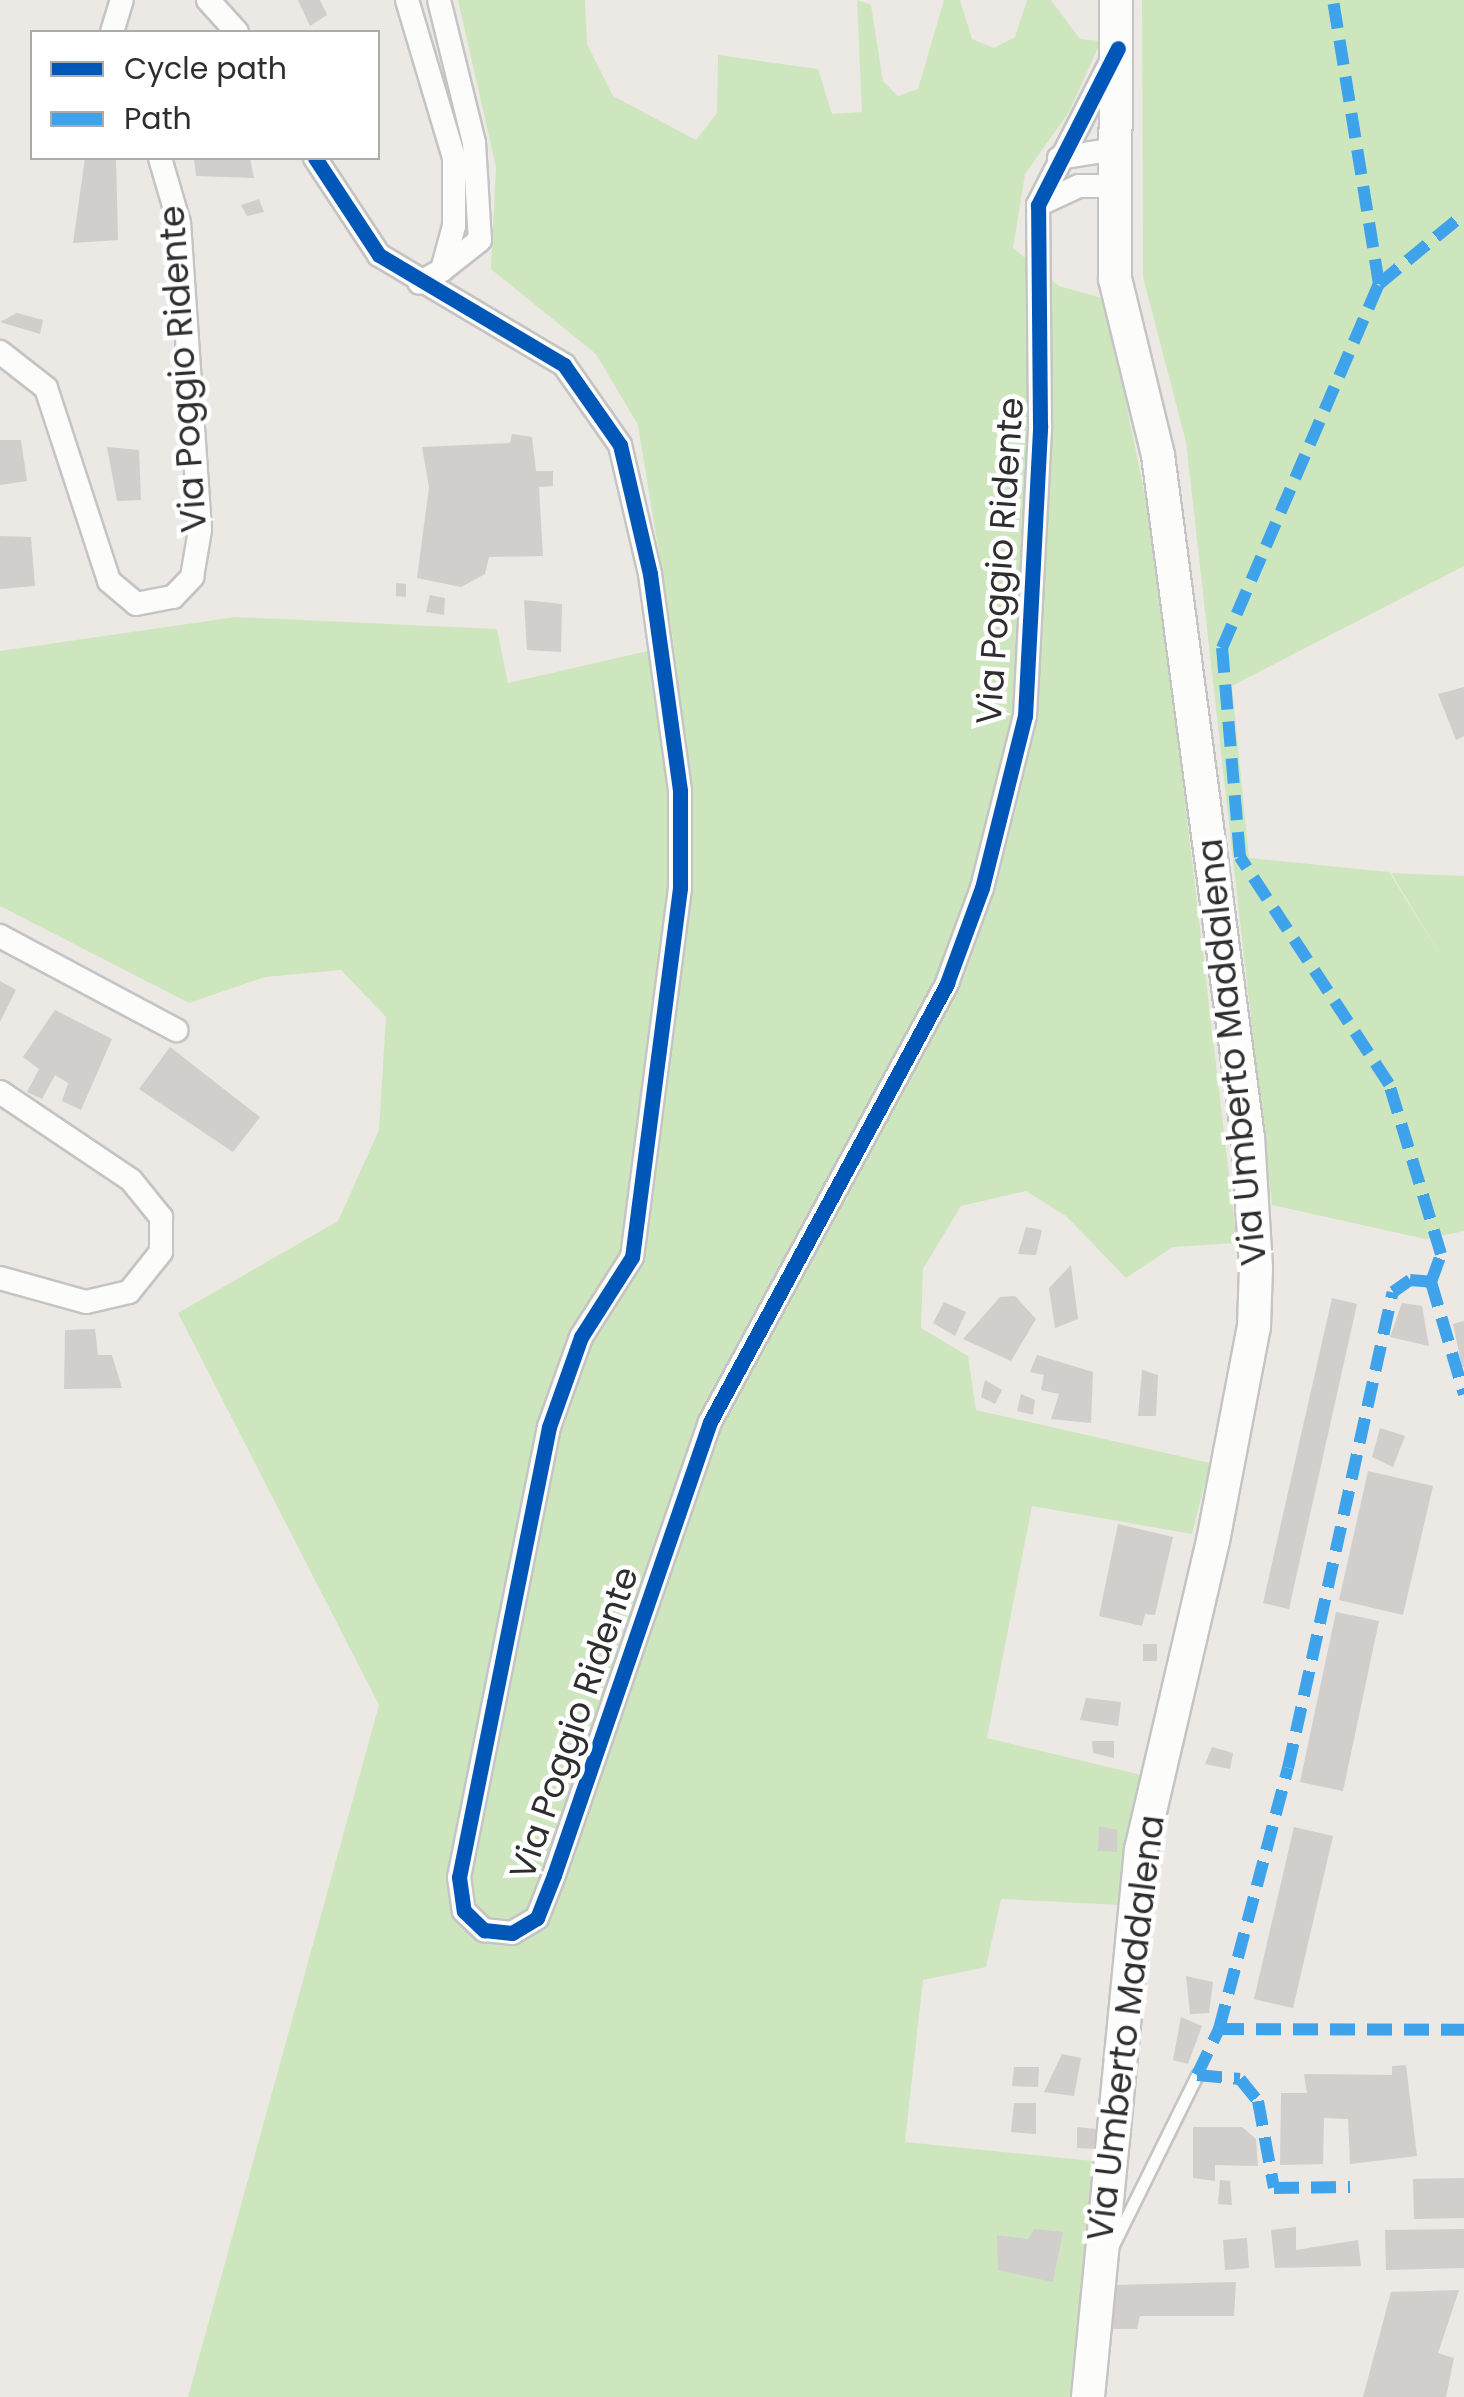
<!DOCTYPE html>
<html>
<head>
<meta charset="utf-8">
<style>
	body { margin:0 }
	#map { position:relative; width:1464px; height:2397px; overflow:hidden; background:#ece8e4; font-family:Poppins,sans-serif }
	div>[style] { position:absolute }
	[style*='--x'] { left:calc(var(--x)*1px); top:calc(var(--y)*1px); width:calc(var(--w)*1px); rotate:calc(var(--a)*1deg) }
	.green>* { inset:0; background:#cee6be }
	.building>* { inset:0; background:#d1cecb }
	.roads { filter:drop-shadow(2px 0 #c5c4c5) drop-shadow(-2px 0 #c5c4c5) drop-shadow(0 2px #c5c4c5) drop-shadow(0 -2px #c5c4c5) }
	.lane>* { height:11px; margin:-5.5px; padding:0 5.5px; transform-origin:5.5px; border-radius:5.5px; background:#fcfcfb }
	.street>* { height:22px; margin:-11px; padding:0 11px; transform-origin:11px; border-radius:11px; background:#fcfcfb }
	.secondary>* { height:32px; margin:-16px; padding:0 16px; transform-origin:16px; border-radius:16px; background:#fcfcfb }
	.quiet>* { height:12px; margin-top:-6px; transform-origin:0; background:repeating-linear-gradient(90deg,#3ea3eb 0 25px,transparent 0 37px) }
	.cycleway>* { height:15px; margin:-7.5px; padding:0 7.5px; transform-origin:7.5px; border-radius:7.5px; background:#0057b8 }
	span { translate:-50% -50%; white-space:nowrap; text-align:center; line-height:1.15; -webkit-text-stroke:9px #fff; paint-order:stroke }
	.street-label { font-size:35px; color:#2e2e2e }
	.legend { position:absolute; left:30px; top:30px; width:350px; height:130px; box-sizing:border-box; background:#fff; border:2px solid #ababab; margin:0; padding:12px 18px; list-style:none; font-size:30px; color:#2e2e2e }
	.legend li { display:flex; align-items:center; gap:20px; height:50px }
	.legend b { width:50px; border:2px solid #ababab }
</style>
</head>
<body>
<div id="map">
	<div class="green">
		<div style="clip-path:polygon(458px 0,585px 0,587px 44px,613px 96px,696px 140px,717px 113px,718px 55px,818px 69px,832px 114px,862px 112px,857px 0,871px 5px,883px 81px,898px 96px,918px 89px,944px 0,960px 0,972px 39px,994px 48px,1015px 37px,1027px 0,1051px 0,1080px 39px,1101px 41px,1069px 112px,1025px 174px,1013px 248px,1059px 286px,1105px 299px,1155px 545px,1237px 1243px,1173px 1247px,1126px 1278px,1066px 1216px,1026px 1191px,961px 1206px,923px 1269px,921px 1328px,968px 1356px,976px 1410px,1210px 1463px,1192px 1534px,1032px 1506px,987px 1738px,1142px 1775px,1121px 1905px,1001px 1899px,986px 1967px,923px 1980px,905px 2142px,1093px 2161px,1074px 2397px,188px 2397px,379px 1705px,178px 1313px,338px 1221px,379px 1130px,386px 1017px,341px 970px,265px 977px,189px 1003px,0 906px,0 651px,236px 617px,497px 629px,508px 683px,674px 645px,638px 425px,596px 354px,491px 269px,496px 167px)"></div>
		<div style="clip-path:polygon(1142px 0,1464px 0,1464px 566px,1232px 686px,1249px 858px,1389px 872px,1446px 964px,1391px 873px,1464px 876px,1464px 1231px,1425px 1239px,1272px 1205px,1186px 442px,1143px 277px)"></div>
	</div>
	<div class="building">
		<div style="clip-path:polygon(298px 0,320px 0,327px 15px,310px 26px)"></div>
		<div style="clip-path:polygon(85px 158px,116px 158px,118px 240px,73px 243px)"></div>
		<div style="clip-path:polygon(194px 158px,250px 158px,254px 178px,196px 176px)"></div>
		<div style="clip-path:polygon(259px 199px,264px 212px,247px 216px,241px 205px)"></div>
		<div style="clip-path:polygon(17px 313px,43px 320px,40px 334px,0 322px)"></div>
		<div style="clip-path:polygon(512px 434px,532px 437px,536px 471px,553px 471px,553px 486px,539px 487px,543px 556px,489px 557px,485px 574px,461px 587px,417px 578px,429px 487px,422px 447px,510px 443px)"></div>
		<div style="clip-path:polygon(0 440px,21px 440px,27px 481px,0 485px)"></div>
		<div style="clip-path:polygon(107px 447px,139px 450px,141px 500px,117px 501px)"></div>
		<div style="clip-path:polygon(0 536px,31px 537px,35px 586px,0 589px)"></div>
		<div style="clip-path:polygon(396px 583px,406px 584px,406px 597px,396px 596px)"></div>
		<div style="clip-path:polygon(430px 595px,445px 598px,444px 615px,426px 612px)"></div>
		<div style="clip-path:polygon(524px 600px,562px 604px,561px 652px,527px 650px)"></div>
		<div style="clip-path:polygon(1464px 687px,1464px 736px,1456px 740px,1438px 694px)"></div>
		<div style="clip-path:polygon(0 981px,16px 990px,0 1022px)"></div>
		<div style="clip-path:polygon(55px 1010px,112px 1039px,81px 1110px,62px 1101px,68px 1083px,55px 1075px,42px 1099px,27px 1092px,39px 1069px,23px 1057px)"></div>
		<div style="clip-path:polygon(170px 1047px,260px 1117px,233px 1152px,139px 1089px)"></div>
		<div style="clip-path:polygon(1026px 1227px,1042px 1230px,1036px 1255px,1018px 1254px)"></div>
		<div style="clip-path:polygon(1071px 1265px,1078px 1319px,1055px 1328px,1049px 1288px)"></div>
		<div style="clip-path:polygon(1015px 1296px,1036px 1319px,1011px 1361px,963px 1339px,1000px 1297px)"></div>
		<div style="clip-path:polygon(1332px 1298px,1357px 1304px,1289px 1609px,1263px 1603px)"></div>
		<div style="clip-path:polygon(944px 1302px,966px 1312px,955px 1336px,933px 1323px)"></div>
		<div style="clip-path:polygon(1402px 1303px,1422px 1306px,1429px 1346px,1390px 1337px)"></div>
		<div style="clip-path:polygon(1464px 1321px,1464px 1367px,1462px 1367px,1453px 1324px)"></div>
		<div style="clip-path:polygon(95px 1329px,98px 1355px,112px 1355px,122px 1388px,64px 1389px,65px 1330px)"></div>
		<div style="clip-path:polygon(1037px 1355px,1093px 1372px,1091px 1423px,1051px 1419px,1059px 1394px,1041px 1390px,1044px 1375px,1030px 1372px)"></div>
		<div style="clip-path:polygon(1142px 1370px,1158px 1375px,1156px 1416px,1138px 1416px)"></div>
		<div style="clip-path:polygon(985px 1380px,1002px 1390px,995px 1404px,981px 1397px)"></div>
		<div style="clip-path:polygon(1021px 1394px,1035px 1400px,1033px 1415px,1017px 1411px)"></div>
		<div style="clip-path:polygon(1380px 1428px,1405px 1436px,1393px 1467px,1372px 1457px)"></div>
		<div style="clip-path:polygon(1368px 1471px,1433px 1486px,1403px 1615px,1339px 1600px)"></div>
		<div style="clip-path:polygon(1118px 1524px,1173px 1537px,1155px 1615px,1145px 1614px,1142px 1626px,1099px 1616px)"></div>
		<div style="clip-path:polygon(1336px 1612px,1379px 1621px,1343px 1791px,1300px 1782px)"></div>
		<div style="clip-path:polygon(1143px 1644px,1157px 1644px,1157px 1661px,1143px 1661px)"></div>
		<div style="clip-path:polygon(1086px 1698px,1121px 1702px,1118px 1726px,1080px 1720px)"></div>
		<div style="clip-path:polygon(1092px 1741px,1114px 1741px,1114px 1758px,1093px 1753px)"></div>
		<div style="clip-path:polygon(1212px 1747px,1233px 1753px,1230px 1769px,1205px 1764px)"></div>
		<div style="clip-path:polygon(1099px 1826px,1117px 1830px,1117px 1852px,1098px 1851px)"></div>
		<div style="clip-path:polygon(1294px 1827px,1333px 1836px,1293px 2008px,1254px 1999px)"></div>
		<div style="clip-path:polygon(1186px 1976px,1213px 1982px,1209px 2013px,1190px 2014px)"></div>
		<div style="clip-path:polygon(1181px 2017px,1202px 2026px,1188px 2064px,1173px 2060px)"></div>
		<div style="clip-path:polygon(1062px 2054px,1081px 2058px,1074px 2096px,1044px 2092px)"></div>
		<div style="clip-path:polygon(1406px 2065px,1417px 2156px,1350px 2164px,1348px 2119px,1324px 2118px,1323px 2164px,1280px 2165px,1281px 2093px,1307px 2093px,1304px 2074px,1392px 2075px,1392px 2066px)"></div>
		<div style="clip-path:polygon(1014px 2067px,1039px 2067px,1038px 2087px,1012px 2086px)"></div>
		<div style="clip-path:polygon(1014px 2103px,1036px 2103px,1036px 2134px,1011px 2132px)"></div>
		<div style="clip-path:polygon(1077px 2127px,1095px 2129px,1095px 2149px,1077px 2148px)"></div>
		<div style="clip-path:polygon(1193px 2127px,1242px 2127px,1256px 2139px,1258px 2166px,1215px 2165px,1215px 2181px,1193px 2178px)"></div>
		<div style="clip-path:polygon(1464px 2178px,1464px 2218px,1414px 2219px,1413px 2179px)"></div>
		<div style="clip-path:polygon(1220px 2180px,1230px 2181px,1232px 2205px,1218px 2204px)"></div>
		<div style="clip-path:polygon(1296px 2227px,1296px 2250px,1358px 2240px,1361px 2266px,1275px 2268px,1271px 2230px)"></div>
		<div style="clip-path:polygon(1034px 2229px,1063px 2232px,1053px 2282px,998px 2270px,997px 2235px,1028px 2239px)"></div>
		<div style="clip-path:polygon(1464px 2229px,1464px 2268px,1386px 2270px,1385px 2230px)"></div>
		<div style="clip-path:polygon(1247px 2238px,1249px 2268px,1225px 2270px,1223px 2240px)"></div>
		<div style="clip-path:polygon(1236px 2282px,1234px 2316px,1140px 2316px,1137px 2329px,1112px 2329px,1114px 2285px)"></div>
		<div style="clip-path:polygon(1459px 2290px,1438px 2353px,1454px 2358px,1446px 2397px,1363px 2397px,1391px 2292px)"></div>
	</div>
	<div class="roads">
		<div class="lane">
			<div style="--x:1113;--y:2245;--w:190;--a:-63.7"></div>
		</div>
		<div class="street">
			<div style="--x:208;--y:0;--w:43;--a:47.8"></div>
			<div style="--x:407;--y:0;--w:165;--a:73.4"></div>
			<div style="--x:454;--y:158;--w:68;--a:90"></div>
			<div style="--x:454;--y:226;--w:46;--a:105.3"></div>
			<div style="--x:442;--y:270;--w:26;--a:151"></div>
			<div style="--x:439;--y:0;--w:147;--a:76.2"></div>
			<div style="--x:474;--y:143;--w:97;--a:86.5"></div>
			<div style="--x:480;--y:240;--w:48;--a:141.7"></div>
			<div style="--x:112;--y:32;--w:34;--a:-73"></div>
			<div style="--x:315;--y:158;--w:116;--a:56.6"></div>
			<div style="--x:379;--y:255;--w:215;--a:30.7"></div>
			<div style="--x:564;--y:365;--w:98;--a:55"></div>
			<div style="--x:620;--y:445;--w:132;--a:76.9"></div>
			<div style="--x:650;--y:574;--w:219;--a:82.1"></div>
			<div style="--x:680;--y:791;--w:97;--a:90"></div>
			<div style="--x:680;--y:888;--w:372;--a:97.4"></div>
			<div style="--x:632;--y:1257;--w:95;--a:122.5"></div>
			<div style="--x:581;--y:1337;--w:96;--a:109.6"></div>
			<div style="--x:549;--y:1427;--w:459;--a:101.3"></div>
			<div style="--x:459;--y:1877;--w:34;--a:82"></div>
			<div style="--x:464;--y:1911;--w:28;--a:44"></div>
			<div style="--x:484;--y:1930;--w:28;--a:6"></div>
			<div style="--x:512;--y:1933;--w:29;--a:-31"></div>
			<div style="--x:537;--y:1918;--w:46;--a:-68.4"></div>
			<div style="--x:554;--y:1875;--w:479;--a:-71"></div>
			<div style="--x:710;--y:1422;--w:499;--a:-61.6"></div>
			<div style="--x:947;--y:983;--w:101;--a:-69.8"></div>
			<div style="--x:982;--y:888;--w:177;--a:-76"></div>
			<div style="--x:1025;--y:716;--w:291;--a:-87"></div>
			<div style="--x:1040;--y:425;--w:220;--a:-90.5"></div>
			<div style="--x:1038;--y:205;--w:165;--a:-63"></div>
			<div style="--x:1059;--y:158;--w:58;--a:-9"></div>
			<div style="--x:1038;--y:205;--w:45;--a:-24.9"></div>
			<div style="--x:1079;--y:186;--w:35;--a:0"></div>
			<div style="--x:0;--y:352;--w:58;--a:38"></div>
			<div style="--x:46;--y:388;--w:203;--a:71.9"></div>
			<div style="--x:109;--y:581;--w:35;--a:40"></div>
			<div style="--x:136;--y:604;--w:38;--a:-11"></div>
			<div style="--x:173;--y:597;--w:28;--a:-46"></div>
			<div style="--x:192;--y:577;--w:48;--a:-80.3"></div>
			<div style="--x:200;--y:530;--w:308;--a:-93.9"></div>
			<div style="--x:179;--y:223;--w:68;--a:-106.3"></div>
			<div style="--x:0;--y:936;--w:200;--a:28.1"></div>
			<div style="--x:0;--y:1092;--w:158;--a:33.9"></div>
			<div style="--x:131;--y:1180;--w:48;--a:51"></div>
			<div style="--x:161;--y:1217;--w:35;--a:90"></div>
			<div style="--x:161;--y:1252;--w:51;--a:128.7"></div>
			<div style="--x:129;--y:1292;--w:44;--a:166.9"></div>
			<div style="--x:86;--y:1302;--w:89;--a:-164.4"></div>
		</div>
		<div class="secondary">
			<div style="--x:1088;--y:2397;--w:550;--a:-84.47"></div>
			<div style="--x:1141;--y:1850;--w:317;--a:-76.9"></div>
			<div style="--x:1213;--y:1541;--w:218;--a:-79.2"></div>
			<div style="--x:1254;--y:1327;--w:59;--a:-88.1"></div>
			<div style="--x:1256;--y:1268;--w:130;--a:-93.5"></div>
			<div style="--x:1248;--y:1138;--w:689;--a:-97.51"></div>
			<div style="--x:1158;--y:455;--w:181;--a:-103.7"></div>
			<div style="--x:1115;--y:279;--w:279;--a:-89.8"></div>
		</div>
	</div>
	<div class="quiet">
		<div style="--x:1379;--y:284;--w:110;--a:-39.5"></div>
		<div style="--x:1431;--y:1282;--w:117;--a:73.6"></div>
		<div style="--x:1219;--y:2029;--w:245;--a:0.2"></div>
		<div style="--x:1197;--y:2075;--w:51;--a:-64.4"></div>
		<div style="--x:1219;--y:2029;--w:270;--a:-75.2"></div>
		<div style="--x:1288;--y:1768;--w:487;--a:-77.6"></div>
		<div style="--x:1393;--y:1292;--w:21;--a:-35"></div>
		<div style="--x:1410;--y:1280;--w:21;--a:5"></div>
		<div style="--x:1431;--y:1282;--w:30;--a:-70"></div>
		<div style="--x:1441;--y:1254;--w:178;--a:-107"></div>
		<div style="--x:1389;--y:1084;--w:272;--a:-123.3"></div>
		<div style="--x:1240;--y:857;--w:210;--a:-94.9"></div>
		<div style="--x:1222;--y:648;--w:396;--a:-66.7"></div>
		<div style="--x:1379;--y:284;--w:288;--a:-99.2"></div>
		<div style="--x:1197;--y:2075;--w:43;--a:5.3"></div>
		<div style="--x:1240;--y:2079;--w:28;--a:51"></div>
		<div style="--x:1258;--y:2101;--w:88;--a:79.6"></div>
		<div style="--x:1274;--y:2188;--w:76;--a:-0.8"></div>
	</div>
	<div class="cycleway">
		<div style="--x:315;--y:158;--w:116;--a:56.6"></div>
		<div style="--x:379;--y:255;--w:215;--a:30.7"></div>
		<div style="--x:564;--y:365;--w:98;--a:55"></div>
		<div style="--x:620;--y:445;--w:132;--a:76.9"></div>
		<div style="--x:650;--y:574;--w:219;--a:82.1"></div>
		<div style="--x:680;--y:791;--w:97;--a:90"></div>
		<div style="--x:680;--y:888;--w:372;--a:97.4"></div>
		<div style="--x:632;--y:1257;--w:95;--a:122.5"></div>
		<div style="--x:581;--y:1337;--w:96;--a:109.6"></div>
		<div style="--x:549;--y:1427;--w:459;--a:101.3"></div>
		<div style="--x:459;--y:1877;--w:34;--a:82"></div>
		<div style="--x:464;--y:1911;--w:28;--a:44"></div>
		<div style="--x:484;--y:1930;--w:28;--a:6"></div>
		<div style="--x:512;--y:1933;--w:29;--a:-31"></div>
		<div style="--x:537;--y:1918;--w:46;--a:-68.4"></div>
		<div style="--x:554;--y:1875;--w:479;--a:-71"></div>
		<div style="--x:710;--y:1422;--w:499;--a:-61.6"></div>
		<div style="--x:947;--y:983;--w:101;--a:-69.8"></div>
		<div style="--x:982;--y:888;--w:177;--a:-76"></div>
		<div style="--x:1025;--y:716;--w:291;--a:-87"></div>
		<div style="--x:1040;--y:425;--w:220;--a:-90.5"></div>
		<div style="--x:1038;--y:205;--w:176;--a:-63"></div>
	</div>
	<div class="street-label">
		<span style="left:183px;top:369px;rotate:-94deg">Via Poggio Ridente</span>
		<span style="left:1000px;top:561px;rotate:-86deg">Via Poggio Ridente</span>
		<span style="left:1232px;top:1052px;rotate:-96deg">Via Umberto Maddalena</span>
		<span style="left:574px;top:1723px;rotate:-71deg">Via Poggio Ridente</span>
		<span style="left:1126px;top:2028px;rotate:-83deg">Via Umberto Maddalena</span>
	</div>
	<ul class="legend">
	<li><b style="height:12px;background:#0057b8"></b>Cycle path</li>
	<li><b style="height:12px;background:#3ea3eb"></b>Path</li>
	</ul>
</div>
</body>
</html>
